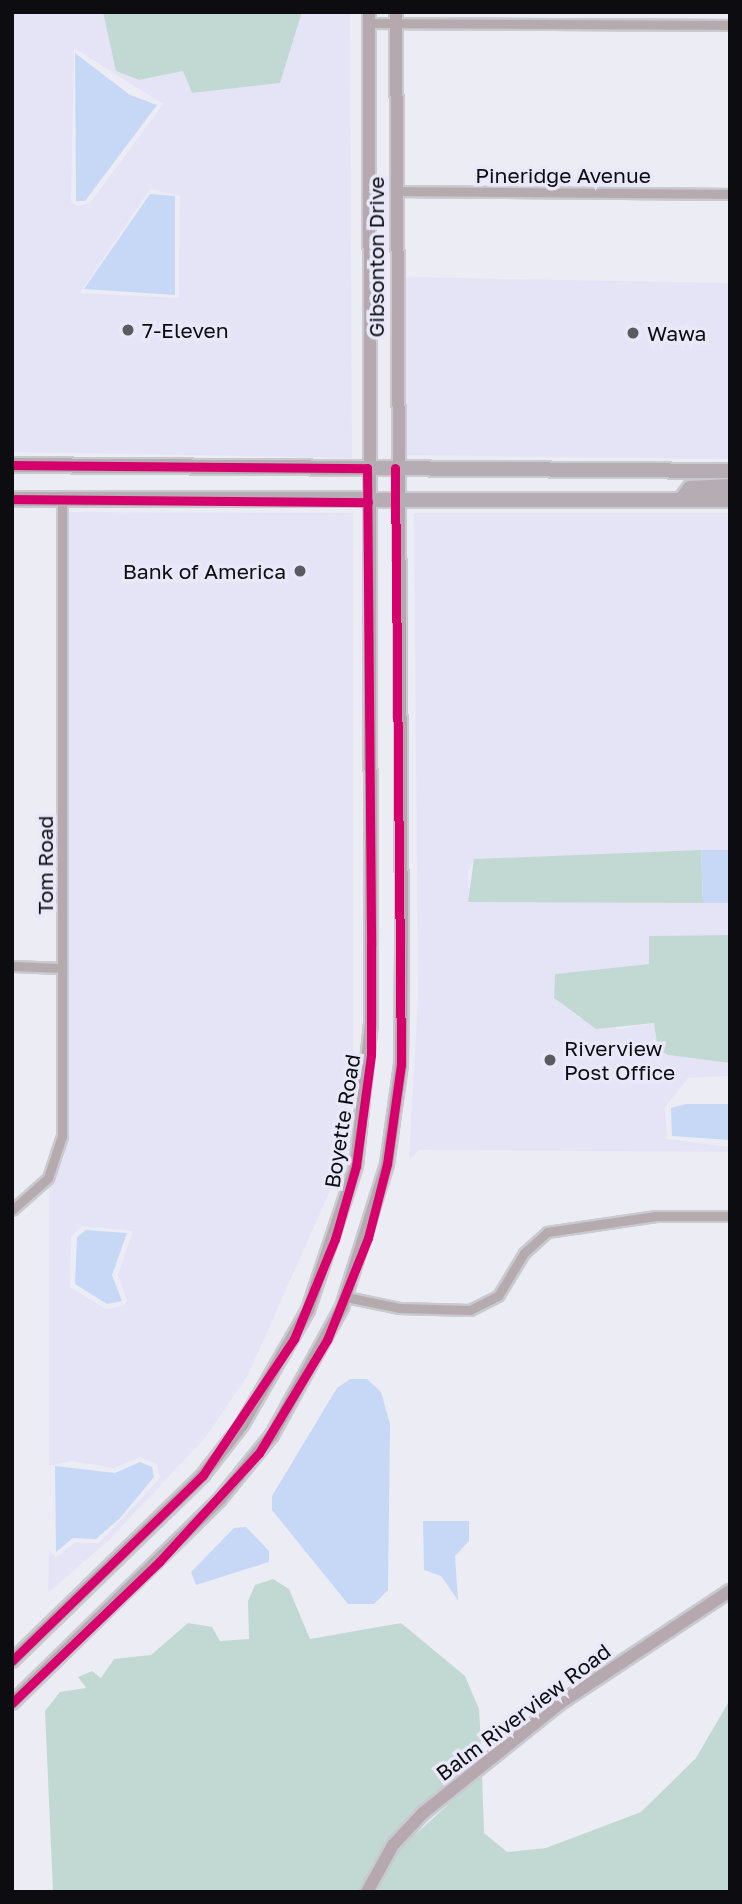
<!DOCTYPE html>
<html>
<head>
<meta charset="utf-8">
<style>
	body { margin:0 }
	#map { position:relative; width:742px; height:1904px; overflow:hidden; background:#ececf5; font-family:"Golos Text",sans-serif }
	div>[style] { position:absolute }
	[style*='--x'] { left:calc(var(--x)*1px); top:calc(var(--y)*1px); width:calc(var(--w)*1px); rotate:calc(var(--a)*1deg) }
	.built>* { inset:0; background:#e5e4f6 }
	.green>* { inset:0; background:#c1d9d2 }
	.water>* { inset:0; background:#c6d8f6 }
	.roads { filter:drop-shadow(2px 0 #c9c9d0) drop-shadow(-2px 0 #c9c9d0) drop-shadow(0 2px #c9c9d0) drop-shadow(0 -2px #c9c9d0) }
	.street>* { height:9px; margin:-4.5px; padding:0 4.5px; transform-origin:4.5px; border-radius:4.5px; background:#b5abaf }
	.secondary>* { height:12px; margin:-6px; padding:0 6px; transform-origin:6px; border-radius:6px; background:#b5a9af }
	.primary>* { height:14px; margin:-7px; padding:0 7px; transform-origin:7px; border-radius:7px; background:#b6acb3 }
	.cycleway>* { height:9px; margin:-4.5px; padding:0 4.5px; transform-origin:4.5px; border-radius:4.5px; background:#d6006c }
	.dots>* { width:19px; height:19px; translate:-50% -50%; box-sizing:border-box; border:4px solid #e9e8f9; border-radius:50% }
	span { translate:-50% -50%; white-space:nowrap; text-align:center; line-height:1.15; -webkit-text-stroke:7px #e9e8f9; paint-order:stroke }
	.street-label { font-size:21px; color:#0c0c11 }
	.poi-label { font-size:21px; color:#0c0c11 }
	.left { translate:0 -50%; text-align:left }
	.right { translate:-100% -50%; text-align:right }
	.frame { position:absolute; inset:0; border:14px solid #0c0c11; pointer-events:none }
</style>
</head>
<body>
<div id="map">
	<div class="built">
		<div style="clip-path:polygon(evenodd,12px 12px,103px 12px,117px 71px,139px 80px,183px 71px,192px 93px,280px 83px,302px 12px,350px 12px,352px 458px,12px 452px,12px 12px,74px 48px,163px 104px,90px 203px,77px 206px,71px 201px,74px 48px,12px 12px,150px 189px,180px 196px,179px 298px,80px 293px,150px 189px)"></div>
		<div style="clip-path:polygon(402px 277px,730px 283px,730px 459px,402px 455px)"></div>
		<div style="clip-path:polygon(evenodd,69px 512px,353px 513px,353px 1071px,333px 1184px,248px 1375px,205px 1438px,109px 1540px,48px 1593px,49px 1550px,56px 1557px,75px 1543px,99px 1543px,160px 1478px,156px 1464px,140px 1457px,114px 1468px,71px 1461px,49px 1466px,49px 1187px,64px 1158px,68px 1129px,69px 512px,82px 1226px,133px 1231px,118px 1275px,127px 1301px,123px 1306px,106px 1309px,70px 1287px,71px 1236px,82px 1226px)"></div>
		<div style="clip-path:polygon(414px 513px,730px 513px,730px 850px,475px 859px,468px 872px,469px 902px,730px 903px,730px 935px,650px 936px,649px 964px,555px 974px,554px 998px,579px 1018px,619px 1029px,655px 1023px,658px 1049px,668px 1055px,730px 1063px,730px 1076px,688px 1078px,665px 1107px,667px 1139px,730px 1147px,730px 1152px,419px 1150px,409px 1160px,418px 998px)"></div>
	</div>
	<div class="green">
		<div style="clip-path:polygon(103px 12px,302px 12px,280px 83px,192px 93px,183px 71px,139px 80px,116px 71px)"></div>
		<div style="clip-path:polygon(701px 850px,703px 903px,468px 902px,474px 859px)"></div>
		<div style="clip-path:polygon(730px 935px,730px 1063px,668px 1055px,658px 1049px,654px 1023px,596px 1029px,554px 998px,555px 974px,649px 964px,649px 936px)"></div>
		<div style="clip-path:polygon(273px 1579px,289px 1589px,310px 1639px,401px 1623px,465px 1676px,479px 1709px,482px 1759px,388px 1842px,360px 1892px,53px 1892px,45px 1711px,60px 1692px,86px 1688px,78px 1677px,92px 1671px,101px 1678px,114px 1659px,151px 1655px,188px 1623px,212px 1627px,220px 1641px,249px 1639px,248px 1601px,255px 1585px)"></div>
		<div style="clip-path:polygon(730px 1684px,730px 1892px,374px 1892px,399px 1849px,482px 1774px,484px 1833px,507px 1852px,546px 1848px,641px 1812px,696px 1758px,728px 1703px)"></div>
	</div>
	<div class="water">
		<div style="clip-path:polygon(75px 53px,130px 95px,157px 105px,85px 201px,76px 201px)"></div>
		<div style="clip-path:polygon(150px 194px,175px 196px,175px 295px,84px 289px)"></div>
		<div style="clip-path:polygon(701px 850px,730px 850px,730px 903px,703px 903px)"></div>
		<div style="clip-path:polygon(686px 1104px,730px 1104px,730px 1140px,672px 1136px,671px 1108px)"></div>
		<div style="clip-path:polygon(86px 1230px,127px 1233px,112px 1275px,122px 1301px,107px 1304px,75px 1284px,77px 1237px)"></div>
		<div style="clip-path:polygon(350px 1379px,367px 1379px,381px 1392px,390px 1424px,388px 1590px,374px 1604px,348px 1604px,272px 1510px,272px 1496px,337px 1388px)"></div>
		<div style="clip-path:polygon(140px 1462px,152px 1467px,154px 1477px,120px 1518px,96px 1539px,73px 1538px,56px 1552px,55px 1466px,115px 1473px)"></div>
		<div style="clip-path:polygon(423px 1521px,469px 1521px,469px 1541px,455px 1556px,458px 1600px,441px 1576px,424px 1570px)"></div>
		<div style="clip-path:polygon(246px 1527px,269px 1551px,269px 1562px,196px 1585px,191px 1572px,234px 1528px)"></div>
	</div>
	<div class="roads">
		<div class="street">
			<div style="--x:369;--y:23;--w:361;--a:0.3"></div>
			<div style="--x:395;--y:191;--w:335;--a:0.5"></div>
			<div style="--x:12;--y:966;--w:50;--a:2.3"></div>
			<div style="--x:12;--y:1210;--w:48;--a:-41.6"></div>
			<div style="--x:48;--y:1178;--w:44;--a:-71.6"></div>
			<div style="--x:62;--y:1136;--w:636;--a:-90"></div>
			<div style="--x:346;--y:1297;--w:54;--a:11.7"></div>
			<div style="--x:399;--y:1308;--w:71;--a:1.6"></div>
			<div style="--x:470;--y:1310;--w:31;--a:-27"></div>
			<div style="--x:498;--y:1296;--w:50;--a:-58.8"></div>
			<div style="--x:524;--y:1253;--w:31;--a:-42"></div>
			<div style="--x:547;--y:1232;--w:110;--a:-8.4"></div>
			<div style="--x:656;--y:1216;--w:74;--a:0"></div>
		</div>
		<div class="secondary">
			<div style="--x:12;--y:1661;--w:267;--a:-44.2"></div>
			<div style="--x:203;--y:1475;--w:63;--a:-52"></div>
			<div style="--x:242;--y:1425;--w:133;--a:-60.1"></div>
			<div style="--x:308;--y:1310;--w:152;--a:-71.6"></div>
			<div style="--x:356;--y:1166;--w:144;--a:-84"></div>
			<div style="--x:371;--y:1023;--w:1011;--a:-90.11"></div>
			<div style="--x:12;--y:1703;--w:291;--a:-44.4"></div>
			<div style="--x:220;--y:1499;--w:82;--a:-50.9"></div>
			<div style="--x:272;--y:1435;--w:146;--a:-61.3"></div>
			<div style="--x:342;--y:1307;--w:150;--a:-72.5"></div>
			<div style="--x:387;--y:1164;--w:100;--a:-82"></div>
			<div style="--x:401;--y:1065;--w:119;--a:-89.5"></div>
			<div style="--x:402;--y:946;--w:934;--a:-90.37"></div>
			<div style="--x:367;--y:1892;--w:54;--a:-61"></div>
			<div style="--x:393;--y:1845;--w:44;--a:-46.8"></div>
			<div style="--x:423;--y:1813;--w:174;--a:-38.7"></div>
			<div style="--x:559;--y:1704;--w:205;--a:-33.5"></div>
		</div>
		<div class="primary">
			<div style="--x:12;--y:465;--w:718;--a:0.48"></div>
			<div style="--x:12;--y:499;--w:718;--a:0.08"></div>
			<div style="--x:681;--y:500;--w:15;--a:-53"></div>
			<div style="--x:690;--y:488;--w:40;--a:-2.9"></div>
		</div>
	</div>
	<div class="cycleway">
		<div style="--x:12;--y:465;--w:355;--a:0.5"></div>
		<div style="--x:367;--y:468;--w:478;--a:89.5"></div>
		<div style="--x:371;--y:946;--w:109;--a:90"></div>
		<div style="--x:371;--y:1055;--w:112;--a:97.7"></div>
		<div style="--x:356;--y:1166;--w:76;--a:106"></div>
		<div style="--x:335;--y:1239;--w:108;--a:112.3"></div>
		<div style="--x:294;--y:1339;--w:164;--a:123.8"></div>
		<div style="--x:203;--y:1475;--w:267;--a:135.8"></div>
		<div style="--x:12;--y:499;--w:356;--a:0.5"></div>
		<div style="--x:12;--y:1703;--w:204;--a:-43.8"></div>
		<div style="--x:159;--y:1562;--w:148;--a:-47.5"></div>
		<div style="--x:259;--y:1453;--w:132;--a:-59"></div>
		<div style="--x:327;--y:1340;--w:110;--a:-68.1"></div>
		<div style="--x:368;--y:1238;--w:76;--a:-75.6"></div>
		<div style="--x:387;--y:1164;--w:100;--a:-82"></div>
		<div style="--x:401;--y:1065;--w:597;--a:-90.58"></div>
	</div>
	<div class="dots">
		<div style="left:128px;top:330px;background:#5a5a61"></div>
		<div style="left:633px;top:333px;background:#5a5a61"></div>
		<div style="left:300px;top:571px;background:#5a5a61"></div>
		<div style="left:550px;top:1060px;background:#5a5a61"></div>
	</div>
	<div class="street-label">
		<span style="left:563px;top:175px">Pineridge Avenue</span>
		<span style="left:376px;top:257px;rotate:-90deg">Gibsonton Drive</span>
		<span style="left:45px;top:865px;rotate:-90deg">Tom Road</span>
		<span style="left:342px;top:1121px;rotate:-81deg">Boyette Road</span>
		<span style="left:523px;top:1712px;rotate:-37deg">Balm Riverview Road</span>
	</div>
	<div class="poi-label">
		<span class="left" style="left:142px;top:330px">7-Eleven</span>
		<span class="left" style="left:647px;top:333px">Wawa</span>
		<span class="right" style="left:286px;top:571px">Bank of America</span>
		<span class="left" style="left:564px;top:1060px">Riverview<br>Post Office</span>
	</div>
	<div class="frame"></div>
</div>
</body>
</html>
